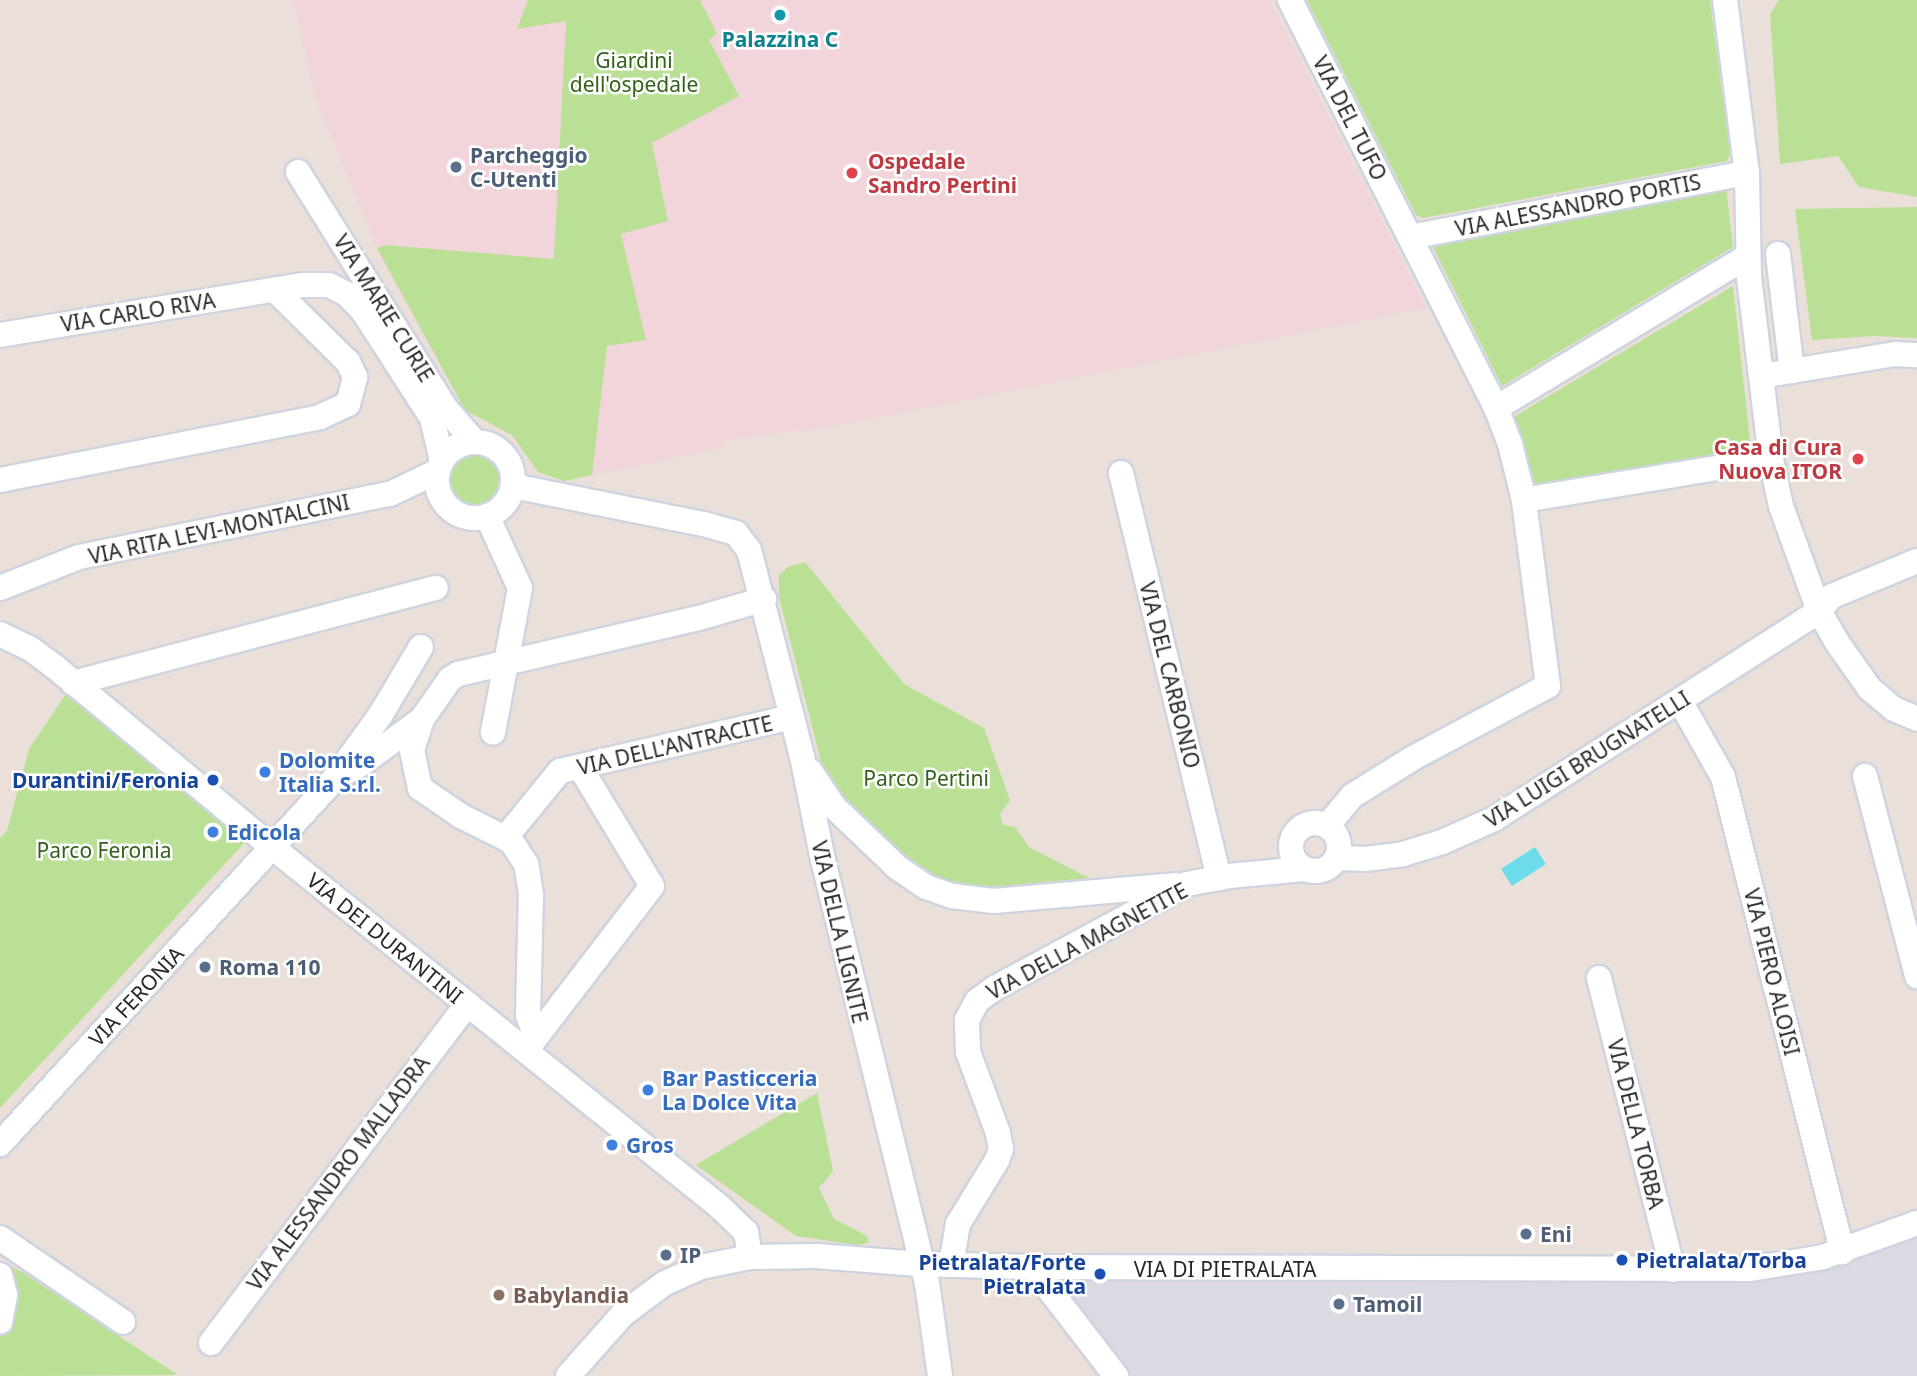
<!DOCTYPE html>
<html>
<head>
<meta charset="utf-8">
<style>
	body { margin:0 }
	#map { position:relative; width:1917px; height:1376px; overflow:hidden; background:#eae0d9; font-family:"Noto Sans",sans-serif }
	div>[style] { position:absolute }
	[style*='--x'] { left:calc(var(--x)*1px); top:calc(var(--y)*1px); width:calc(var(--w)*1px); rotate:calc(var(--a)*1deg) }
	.industrial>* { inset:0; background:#dbdae2 }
	.medical>* { inset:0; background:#f1d5db }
	.green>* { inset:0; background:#bae095 }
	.round { border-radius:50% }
	.water>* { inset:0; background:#6cdcec }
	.roads { filter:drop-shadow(2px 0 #ced4e0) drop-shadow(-2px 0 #ced4e0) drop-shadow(0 2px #ced4e0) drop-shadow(0 -2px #ced4e0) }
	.minor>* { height:24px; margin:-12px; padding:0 12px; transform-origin:12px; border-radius:12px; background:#fff }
	.minor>.ring { margin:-12px; padding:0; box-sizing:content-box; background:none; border:24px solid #fff; border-radius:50% }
	.dots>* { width:19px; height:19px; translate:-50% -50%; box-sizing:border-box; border:4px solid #fff; border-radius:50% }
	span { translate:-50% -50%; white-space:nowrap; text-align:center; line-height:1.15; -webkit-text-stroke:5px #fff; paint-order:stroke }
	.culture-label { font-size:21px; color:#0d838f; font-weight:700 }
	.park-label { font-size:21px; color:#33611a }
	.street-label { font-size:21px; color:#272727 }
	.service-label { font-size:21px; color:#4e5e75; font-weight:700 }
	.left { translate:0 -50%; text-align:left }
	.health-label { font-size:21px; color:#be3a42; font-weight:700 }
	.right { translate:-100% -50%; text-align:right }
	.shop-label { font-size:21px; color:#366cbe; font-weight:700 }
	.transit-label { font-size:21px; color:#164399; font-weight:700 }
	.education-label { font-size:21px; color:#785e54; font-weight:700 }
</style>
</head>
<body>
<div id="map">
	<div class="industrial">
		<div style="clip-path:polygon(1917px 1235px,1917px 1376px,1125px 1376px,1052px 1278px,1423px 1281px,1717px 1280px)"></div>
	</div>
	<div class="medical">
		<div style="clip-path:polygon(293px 0,1270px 0,1426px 308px,825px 428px,724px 440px,723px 448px,564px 481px,538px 472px,512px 435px,465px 410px,382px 261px,315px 97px)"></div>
	</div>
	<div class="green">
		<div style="clip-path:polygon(528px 0,700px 0,717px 33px,709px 40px,739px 96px,652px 143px,668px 221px,621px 234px,646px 340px,607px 346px,592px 475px,564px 481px,538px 472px,512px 435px,465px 410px,377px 248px,385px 245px,554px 259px,566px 21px,517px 29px)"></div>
		<div style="clip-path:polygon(1307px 0,1710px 0,1730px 154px,1727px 161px,1423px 218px,1416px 215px)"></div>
		<div style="clip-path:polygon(1779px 0,1917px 0,1917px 197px,1859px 187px,1838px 156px,1780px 164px,1770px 14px)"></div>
		<div style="clip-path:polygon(1726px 187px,1733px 247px,1502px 386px,1433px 247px)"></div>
		<div style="clip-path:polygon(1917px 207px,1917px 338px,1876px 336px,1812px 340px,1795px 209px)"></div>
		<div style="clip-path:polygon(1733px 286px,1751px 450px,1535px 490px,1512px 418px)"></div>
		<div class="round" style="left:450px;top:455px;width:52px;height:52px"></div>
		<div style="clip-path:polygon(805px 562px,904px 684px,984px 728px,1010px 800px,1000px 814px,1003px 825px,1015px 827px,1029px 847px,1089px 878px,976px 888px,939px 878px,907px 858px,836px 793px,825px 777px,779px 597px,779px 575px,788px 567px)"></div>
		<div style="clip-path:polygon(68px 691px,246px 841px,0 1108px,0 838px,7px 831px,29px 749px)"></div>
		<div style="clip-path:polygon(817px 1093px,833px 1171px,819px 1188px,834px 1219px,867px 1236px,869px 1243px,856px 1245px,796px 1236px,696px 1165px)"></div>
		<div style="clip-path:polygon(0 1261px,22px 1272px,178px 1375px,0 1376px)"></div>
	</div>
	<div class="water">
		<div style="clip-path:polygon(1535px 847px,1546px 864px,1512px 886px,1501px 869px)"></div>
	</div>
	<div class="roads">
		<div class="minor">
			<div style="--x:1290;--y:0;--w:457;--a:63.2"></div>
			<div style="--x:1496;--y:408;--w:294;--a:-31.1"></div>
			<div style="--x:1725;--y:0;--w:174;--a:82.8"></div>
			<div style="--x:1747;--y:173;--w:104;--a:88.9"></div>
			<div style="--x:1749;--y:277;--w:183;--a:83.1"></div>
			<div style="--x:1771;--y:459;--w:48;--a:78"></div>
			<div style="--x:1781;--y:506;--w:112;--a:70.1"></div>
			<div style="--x:1819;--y:611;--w:34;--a:60"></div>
			<div style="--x:1836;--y:641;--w:59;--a:54.7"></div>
			<div style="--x:1870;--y:689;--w:31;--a:40"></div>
			<div style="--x:1894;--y:709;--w:25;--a:23"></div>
			<div style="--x:298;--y:172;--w:279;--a:58"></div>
			<div style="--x:446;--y:409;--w:43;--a:48.8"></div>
			<div style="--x:1410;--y:237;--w:343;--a:-10.8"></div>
			<div style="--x:1778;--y:254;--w:118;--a:83.2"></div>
			<div style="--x:0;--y:335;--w:306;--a:-9.4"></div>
			<div style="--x:302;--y:285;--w:27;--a:0"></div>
			<div style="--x:329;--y:285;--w:20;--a:27"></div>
			<div style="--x:347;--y:294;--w:23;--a:47"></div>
			<div style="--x:363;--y:311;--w:127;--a:57.2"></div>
			<div style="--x:432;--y:418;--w:44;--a:76.9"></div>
			<div style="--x:1761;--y:376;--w:136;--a:-9.3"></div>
			<div style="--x:1895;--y:354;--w:22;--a:3"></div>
			<div class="ring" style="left:437px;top:442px;width:52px;height:52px"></div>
			<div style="--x:1121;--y:473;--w:417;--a:76.4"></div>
			<div style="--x:0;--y:480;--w:326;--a:-11.1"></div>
			<div style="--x:320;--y:417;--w:31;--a:-25"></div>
			<div style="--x:348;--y:404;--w:28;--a:-75"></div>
			<div style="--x:355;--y:377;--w:17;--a:-115"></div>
			<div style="--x:348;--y:362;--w:103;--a:-135.4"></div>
			<div style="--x:513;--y:486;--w:195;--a:11.3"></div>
			<div style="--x:704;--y:524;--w:33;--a:16"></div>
			<div style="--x:736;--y:533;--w:21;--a:53"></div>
			<div style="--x:749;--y:550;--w:213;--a:75.6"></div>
			<div style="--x:802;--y:756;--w:106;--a:78.6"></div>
			<div style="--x:823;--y:860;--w:436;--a:76.2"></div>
			<div style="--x:927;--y:1283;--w:94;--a:82"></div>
			<div style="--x:1524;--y:500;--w:250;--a:-9.4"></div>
			<div style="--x:487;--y:516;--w:79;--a:65.4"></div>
			<div style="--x:520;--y:588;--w:147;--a:100.6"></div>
			<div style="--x:0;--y:588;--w:85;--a:-21.4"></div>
			<div style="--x:79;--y:557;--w:317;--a:-11.5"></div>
			<div style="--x:390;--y:494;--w:53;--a:-25.6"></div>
			<div style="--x:0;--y:634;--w:34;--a:26"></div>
			<div style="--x:31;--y:649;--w:30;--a:37"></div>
			<div style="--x:55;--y:667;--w:282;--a:39.7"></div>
			<div style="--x:272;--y:847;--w:575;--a:38.78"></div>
			<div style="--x:720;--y:1207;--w:36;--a:44"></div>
			<div style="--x:746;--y:1232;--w:25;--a:81"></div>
			<div style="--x:73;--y:683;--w:375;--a:-14.7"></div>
			<div style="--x:1680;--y:701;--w:87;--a:60.5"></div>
			<div style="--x:1723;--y:777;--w:490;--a:75.9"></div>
			<div style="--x:810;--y:771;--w:43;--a:56.3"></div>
			<div style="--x:834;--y:807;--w:88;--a:43.6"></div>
			<div style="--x:898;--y:868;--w:34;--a:34"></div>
			<div style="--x:926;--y:887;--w:28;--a:19"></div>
			<div style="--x:952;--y:896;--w:42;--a:6.8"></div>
			<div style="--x:994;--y:901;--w:183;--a:-5"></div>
			<div style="--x:341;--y:775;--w:26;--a:-29"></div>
			<div style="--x:364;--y:762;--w:72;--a:-36.6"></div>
			<div style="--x:1865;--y:776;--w:207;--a:75.4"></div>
			<div class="ring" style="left:1291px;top:823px;width:24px;height:24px"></div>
			<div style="--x:1327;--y:826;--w:39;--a:-50"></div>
			<div style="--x:1352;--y:796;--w:72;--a:-31.9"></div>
			<div style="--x:1413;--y:758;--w:153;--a:-28.1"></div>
			<div style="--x:1548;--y:686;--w:188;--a:-97.4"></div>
			<div style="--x:1524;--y:500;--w:58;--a:-104"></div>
			<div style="--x:1510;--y:444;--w:39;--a:-111"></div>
			<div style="--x:506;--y:837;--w:85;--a:-50.7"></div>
			<div style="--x:560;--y:771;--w:238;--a:-13.1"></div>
			<div style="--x:1337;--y:858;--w:28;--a:2"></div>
			<div style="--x:1365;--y:859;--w:38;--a:-7"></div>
			<div style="--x:1403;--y:854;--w:41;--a:-17.1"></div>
			<div style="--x:1442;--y:842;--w:57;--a:-23.9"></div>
			<div style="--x:1494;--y:819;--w:386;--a:-32.6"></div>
			<div style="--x:1819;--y:611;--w:20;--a:-49"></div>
			<div style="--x:1832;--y:596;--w:92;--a:-22.4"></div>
			<div style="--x:1599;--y:978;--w:301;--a:75.8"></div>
			<div style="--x:536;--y:1037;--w:23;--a:-110"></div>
			<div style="--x:528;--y:1015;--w:121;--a:-88.6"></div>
			<div style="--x:531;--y:894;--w:30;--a:-99"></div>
			<div style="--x:526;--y:864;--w:27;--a:-123"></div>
			<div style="--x:511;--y:841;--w:56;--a:-153.4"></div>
			<div style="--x:461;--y:816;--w:50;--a:-145.7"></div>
			<div style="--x:420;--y:788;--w:39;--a:-102"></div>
			<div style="--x:412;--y:750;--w:33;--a:-72"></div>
			<div style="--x:422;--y:719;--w:49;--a:-55"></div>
			<div style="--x:450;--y:679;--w:9;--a:-32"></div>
			<div style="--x:458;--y:674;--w:247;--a:-13.1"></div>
			<div style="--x:699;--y:618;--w:68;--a:-16.3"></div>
			<div style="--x:527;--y:1049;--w:205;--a:-52.5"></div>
			<div style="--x:652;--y:886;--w:139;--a:-121.2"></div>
			<div style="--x:0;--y:1144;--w:495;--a:-47.5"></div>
			<div style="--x:334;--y:779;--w:80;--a:-54.1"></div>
			<div style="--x:381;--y:714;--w:78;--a:-59.2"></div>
			<div style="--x:0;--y:1238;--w:149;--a:34.3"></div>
			<div style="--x:951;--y:1265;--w:42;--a:-80.3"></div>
			<div style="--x:958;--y:1224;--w:75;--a:-58.6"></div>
			<div style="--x:997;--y:1160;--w:12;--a:-70"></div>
			<div style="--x:1001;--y:1149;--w:16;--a:-101"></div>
			<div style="--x:998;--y:1133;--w:86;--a:-110.3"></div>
			<div style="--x:968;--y:1052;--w:32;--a:-92"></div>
			<div style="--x:967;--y:1020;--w:21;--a:-62"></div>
			<div style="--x:977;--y:1001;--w:22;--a:-36"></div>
			<div style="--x:995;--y:988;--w:218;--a:-28.4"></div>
			<div style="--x:1187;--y:884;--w:43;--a:-10.8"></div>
			<div style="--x:1229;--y:876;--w:75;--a:-5.3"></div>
			<div style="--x:1032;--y:1267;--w:138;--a:52.4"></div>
			<div style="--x:0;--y:1275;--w:21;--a:76"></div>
			<div style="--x:5;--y:1295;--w:27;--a:100"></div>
			<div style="--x:211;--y:1343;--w:425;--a:-52.9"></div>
			<div style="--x:568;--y:1376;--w:83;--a:-48.4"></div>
			<div style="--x:623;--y:1314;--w:52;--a:-36.4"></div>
			<div style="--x:665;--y:1283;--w:39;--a:-24"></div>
			<div style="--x:701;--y:1267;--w:50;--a:-11.5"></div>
			<div style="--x:750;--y:1257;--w:67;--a:-0.9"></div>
			<div style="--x:817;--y:1256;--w:102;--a:4.5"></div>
			<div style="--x:919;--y:1264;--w:113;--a:1.5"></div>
			<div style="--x:1032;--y:1267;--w:718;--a:0.16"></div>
			<div style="--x:1750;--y:1269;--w:74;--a:-9.3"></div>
			<div style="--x:1823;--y:1257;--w:100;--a:-19.9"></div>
		</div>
	</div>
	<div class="dots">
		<div style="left:780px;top:15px;background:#0f9aa8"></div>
		<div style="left:456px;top:167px;background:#5c6f8a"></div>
		<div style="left:852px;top:173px;background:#e0444e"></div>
		<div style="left:1858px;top:459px;background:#e0444e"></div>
		<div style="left:265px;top:772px;background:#3f7fe0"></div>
		<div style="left:213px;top:780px;background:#1a4fb4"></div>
		<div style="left:213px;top:832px;background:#3f7fe0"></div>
		<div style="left:205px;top:967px;background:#5c6f8a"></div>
		<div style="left:648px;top:1090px;background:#3f7fe0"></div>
		<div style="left:612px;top:1145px;background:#3f7fe0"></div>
		<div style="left:1526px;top:1234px;background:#5c6f8a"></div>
		<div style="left:666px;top:1255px;background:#5c6f8a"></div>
		<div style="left:1622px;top:1260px;background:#1a4fb4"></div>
		<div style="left:1100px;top:1274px;background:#1a4fb4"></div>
		<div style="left:499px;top:1295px;background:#8d6e63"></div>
		<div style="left:1339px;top:1304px;background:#5c6f8a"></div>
	</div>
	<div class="culture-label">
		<span style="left:780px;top:39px">Palazzina C</span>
	</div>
	<div class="park-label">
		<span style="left:634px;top:72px">Giardini<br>dell'ospedale</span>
		<span style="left:926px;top:778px">Parco Pertini</span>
		<span style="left:104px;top:850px">Parco Feronia</span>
	</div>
	<div class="street-label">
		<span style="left:1350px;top:118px;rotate:63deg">VIA DEL TUFO</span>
		<span style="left:1578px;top:205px;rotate:-11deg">VIA ALESSANDRO PORTIS</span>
		<span style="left:384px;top:308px;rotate:58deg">VIA MARIE CURIE</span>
		<span style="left:138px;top:312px;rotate:-9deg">VIA CARLO RIVA</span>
		<span style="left:219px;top:529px;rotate:-12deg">VIA RITA LEVI-MONTALCINI</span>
		<span style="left:1170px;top:675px;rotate:76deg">VIA DEL CARBONIO</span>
		<span style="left:675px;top:745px;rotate:-13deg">VIA DELL'ANTRACITE</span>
		<span style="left:1587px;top:759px;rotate:-32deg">VIA LUIGI BRUGNATELLI</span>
		<span style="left:840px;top:932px;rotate:77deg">VIA DELLA LIGNITE</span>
		<span style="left:385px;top:938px;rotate:39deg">VIA DEI DURANTINI</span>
		<span style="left:1087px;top:941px;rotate:-28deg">VIA DELLA MAGNETITE</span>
		<span style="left:1772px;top:972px;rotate:76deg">VIA PIERO ALOISI</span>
		<span style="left:136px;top:996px;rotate:-47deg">VIA FERONIA</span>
		<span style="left:1636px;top:1124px;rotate:76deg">VIA DELLA TORBA</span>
		<span style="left:338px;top:1173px;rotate:-53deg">VIA ALESSANDRO MALLADRA</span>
		<span style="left:1225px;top:1269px">VIA DI PIETRALATA</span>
	</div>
	<div class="service-label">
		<span class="left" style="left:470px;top:167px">Parcheggio<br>C-Utenti</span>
		<span class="left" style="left:219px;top:967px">Roma 110</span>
		<span class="left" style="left:1540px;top:1234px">Eni</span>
		<span class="left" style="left:680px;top:1255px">IP</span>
		<span class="left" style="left:1353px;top:1304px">Tamoil</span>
	</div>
	<div class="health-label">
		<span class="left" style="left:868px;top:173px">Ospedale<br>Sandro Pertini</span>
		<span class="right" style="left:1842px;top:459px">Casa di Cura<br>Nuova ITOR</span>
	</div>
	<div class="shop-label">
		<span class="left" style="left:279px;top:772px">Dolomite<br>Italia S.r.l.</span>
		<span class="left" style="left:227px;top:832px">Edicola</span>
		<span class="left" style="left:662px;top:1090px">Bar Pasticceria<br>La Dolce Vita</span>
		<span class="left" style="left:626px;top:1145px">Gros</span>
	</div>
	<div class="transit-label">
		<span class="right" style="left:199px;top:780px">Durantini/Feronia</span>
		<span class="left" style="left:1636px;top:1260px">Pietralata/Torba</span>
		<span class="right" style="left:1086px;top:1274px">Pietralata/Forte<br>Pietralata</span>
	</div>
	<div class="education-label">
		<span class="left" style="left:513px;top:1295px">Babylandia</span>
	</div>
</div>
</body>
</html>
